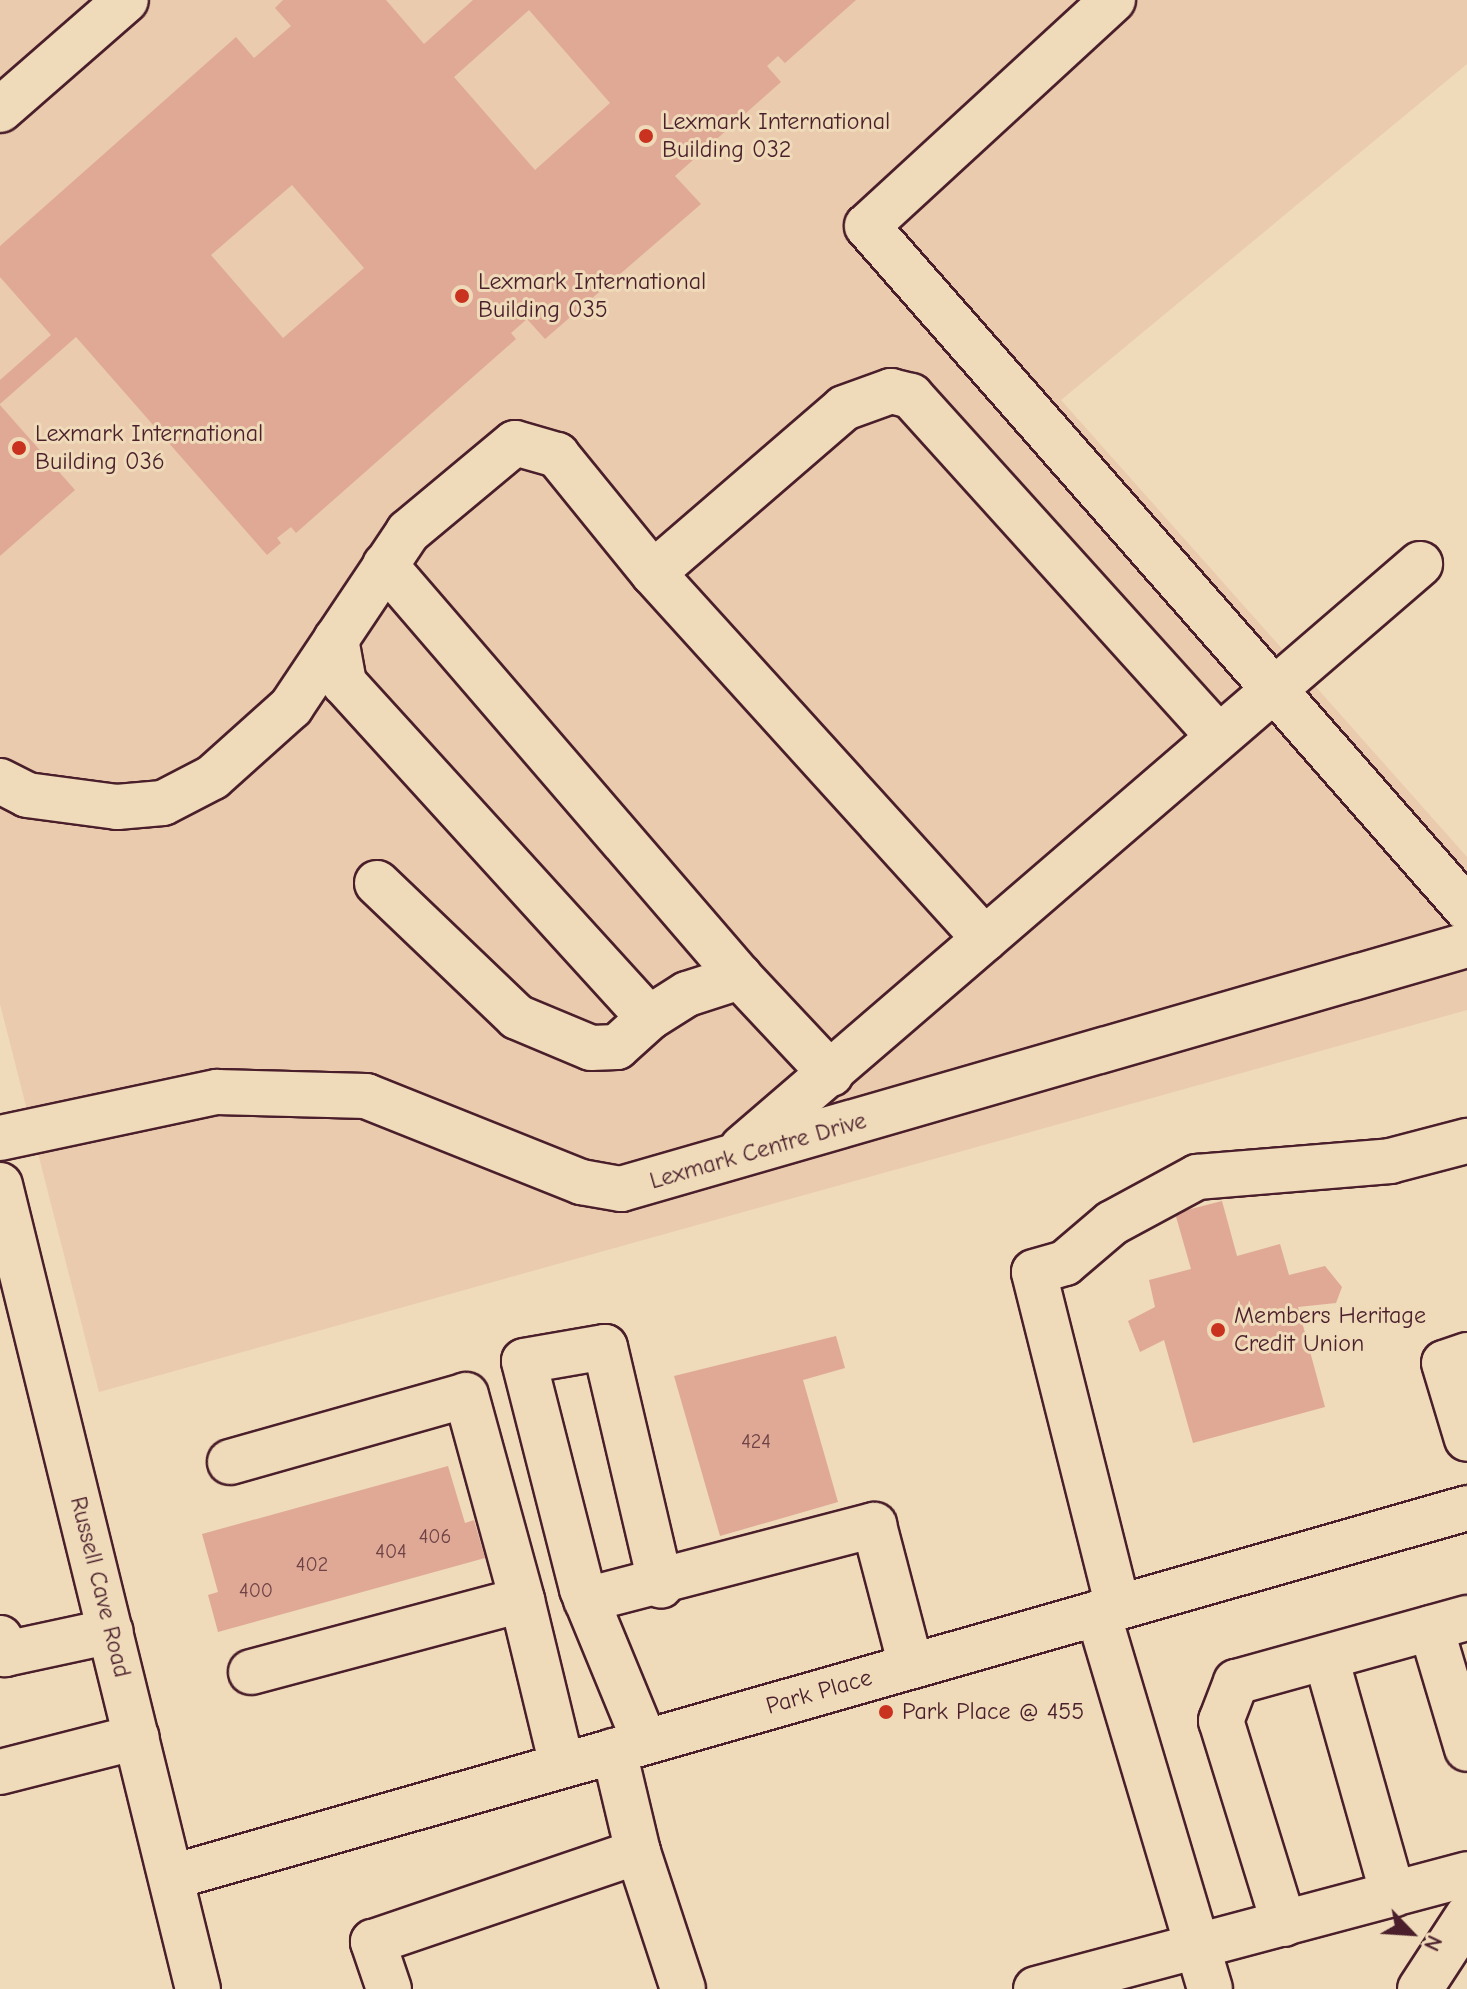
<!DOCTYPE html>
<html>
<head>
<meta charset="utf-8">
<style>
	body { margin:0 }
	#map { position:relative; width:1467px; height:1989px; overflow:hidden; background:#efdab9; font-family:"Comic Neue",sans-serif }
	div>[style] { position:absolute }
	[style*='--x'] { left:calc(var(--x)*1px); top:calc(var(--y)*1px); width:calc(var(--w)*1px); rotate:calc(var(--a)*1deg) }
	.built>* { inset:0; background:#eacbae }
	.building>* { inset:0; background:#dfa996 }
	.roads { filter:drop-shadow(2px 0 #4a1f2b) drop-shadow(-2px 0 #4a1f2b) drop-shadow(0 2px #4a1f2b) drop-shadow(0 -2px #4a1f2b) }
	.minor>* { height:44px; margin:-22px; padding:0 22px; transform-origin:22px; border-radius:22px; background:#efdab9 }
	.dots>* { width:22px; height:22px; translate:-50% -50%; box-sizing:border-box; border:4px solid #efdab9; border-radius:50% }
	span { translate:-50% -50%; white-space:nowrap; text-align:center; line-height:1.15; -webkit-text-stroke:6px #efdab9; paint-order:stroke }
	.number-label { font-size:20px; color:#6f4246 }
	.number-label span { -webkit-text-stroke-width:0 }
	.poi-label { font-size:24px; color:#4a1f2b }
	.left { translate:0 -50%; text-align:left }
	.street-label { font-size:24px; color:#4a1f2b }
	.north { position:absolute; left:1371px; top:1893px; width:80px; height:80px; -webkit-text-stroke:6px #efdab9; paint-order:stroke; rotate:115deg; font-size:22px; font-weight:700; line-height:32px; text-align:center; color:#4a1f2b }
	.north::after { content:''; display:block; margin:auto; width:28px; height:36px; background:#4a1f2b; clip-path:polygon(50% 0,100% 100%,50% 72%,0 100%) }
</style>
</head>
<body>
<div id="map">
	<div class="built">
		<div style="clip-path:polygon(0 0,1467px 0,1467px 64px,1061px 400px,1467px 857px,1467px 1010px,99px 1392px,0 1004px)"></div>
	</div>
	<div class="building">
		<div style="clip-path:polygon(evenodd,283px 0,386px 0,424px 44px,473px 0,856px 0,785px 63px,778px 56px,767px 66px,781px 82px,675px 176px,701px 204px,545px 339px,527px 319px,511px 333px,516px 339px,296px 533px,291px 527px,277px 538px,281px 543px,267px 555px,76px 337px,0 404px,0 380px,51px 335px,0 277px,0 246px,236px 37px,254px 58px,291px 26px,275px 8px,283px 0,529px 10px,610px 103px,535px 170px,454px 77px,529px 10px,283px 0,292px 185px,364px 268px,283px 338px,211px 255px,292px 185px)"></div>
		<div style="clip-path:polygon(0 405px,75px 490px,0 556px)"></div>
		<div style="clip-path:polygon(1222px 1201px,1237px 1256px,1280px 1244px,1289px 1275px,1325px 1266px,1342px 1287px,1336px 1303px,1298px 1307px,1325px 1407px,1193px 1443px,1164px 1340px,1140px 1352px,1128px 1321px,1155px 1307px,1149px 1280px,1191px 1269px,1175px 1213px)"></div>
		<div style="clip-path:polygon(836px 1336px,845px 1368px,803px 1380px,838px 1502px,720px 1536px,674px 1376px)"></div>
		<div style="clip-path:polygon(448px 1466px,465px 1523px,474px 1520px,485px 1558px,218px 1632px,208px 1595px,218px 1592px,202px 1534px)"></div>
	</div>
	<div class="roads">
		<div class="minor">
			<div style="--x:1113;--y:0;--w:334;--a:137.4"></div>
			<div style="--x:867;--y:226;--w:909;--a:48.7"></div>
			<div style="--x:0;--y:110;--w:167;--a:-41.1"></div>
			<div style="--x:385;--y:565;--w:544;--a:49.25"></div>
			<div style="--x:653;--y:573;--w:494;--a:47.8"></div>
			<div style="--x:336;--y:639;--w:45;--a:79.7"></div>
			<div style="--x:344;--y:683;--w:453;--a:47.7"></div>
			<div style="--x:649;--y:1018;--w:45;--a:-32.3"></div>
			<div style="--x:687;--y:994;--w:56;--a:-17.8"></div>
			<div style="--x:740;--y:977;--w:133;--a:46.8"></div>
			<div style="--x:0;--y:781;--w:30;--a:27"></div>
			<div style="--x:27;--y:795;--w:91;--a:7.6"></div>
			<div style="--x:117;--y:807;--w:46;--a:-5"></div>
			<div style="--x:163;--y:803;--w:56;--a:-27.5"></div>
			<div style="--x:213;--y:777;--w:105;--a:-41.9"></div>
			<div style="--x:291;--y:707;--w:211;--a:-56.2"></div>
			<div style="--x:408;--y:532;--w:139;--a:-39.8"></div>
			<div style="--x:515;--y:443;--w:44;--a:15.9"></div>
			<div style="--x:557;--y:455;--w:152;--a:50.9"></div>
			<div style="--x:653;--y:573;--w:252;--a:-40.8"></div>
			<div style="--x:844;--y:408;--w:50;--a:-19.9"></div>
			<div style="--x:891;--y:391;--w:21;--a:14"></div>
			<div style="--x:911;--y:396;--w:455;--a:47.9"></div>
			<div style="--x:377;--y:883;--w:194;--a:43.7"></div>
			<div style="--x:517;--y:1017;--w:80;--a:22.7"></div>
			<div style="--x:591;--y:1048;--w:26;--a:-2"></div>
			<div style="--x:617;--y:1047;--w:43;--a:-42.2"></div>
			<div style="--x:0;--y:1138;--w:222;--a:-12"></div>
			<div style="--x:217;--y:1092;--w:149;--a:1.5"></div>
			<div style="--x:366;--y:1096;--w:232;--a:21.8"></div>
			<div style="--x:581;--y:1182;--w:41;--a:9.9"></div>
			<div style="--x:621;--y:1189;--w:880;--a:-16.09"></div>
			<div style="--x:742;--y:1148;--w:895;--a:-40.74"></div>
			<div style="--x:0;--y:1185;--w:828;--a:76.17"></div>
			<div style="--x:1467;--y:1355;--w:24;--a:161"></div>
			<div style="--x:1444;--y:1363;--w:79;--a:73.2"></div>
			<div style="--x:230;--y:1462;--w:245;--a:-15.8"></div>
			<div style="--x:466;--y:1395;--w:213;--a:74.7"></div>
			<div style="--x:586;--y:1600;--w:298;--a:-14.6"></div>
			<div style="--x:874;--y:1525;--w:146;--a:75.3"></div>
			<div style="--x:1118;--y:1607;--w:345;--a:-104.1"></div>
			<div style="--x:1034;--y:1272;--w:32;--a:-16"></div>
			<div style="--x:1065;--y:1263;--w:62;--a:-40.4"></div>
			<div style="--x:1112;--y:1223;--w:97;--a:-28.4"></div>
			<div style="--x:1197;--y:1177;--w:194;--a:-4.7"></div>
			<div style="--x:1390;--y:1161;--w:80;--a:-14.6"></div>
			<div style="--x:1098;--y:1613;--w:392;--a:73.4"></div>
			<div style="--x:1431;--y:1628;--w:126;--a:73.4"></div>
			<div style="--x:0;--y:1638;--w:17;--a:73"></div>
			<div style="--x:5;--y:1654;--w:108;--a:-12.2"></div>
			<div style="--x:1326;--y:1658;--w:246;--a:74.2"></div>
			<div style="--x:251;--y:1672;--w:280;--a:-14.9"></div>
			<div style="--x:522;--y:1600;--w:170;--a:76.4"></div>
			<div style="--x:645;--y:1742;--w:165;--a:-112.4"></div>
			<div style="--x:582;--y:1589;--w:235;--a:-104.3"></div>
			<div style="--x:524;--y:1361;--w:82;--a:-9.8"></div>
			<div style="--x:605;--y:1347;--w:245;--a:76.8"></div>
			<div style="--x:0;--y:1772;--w:141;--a:-14.3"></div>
			<div style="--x:638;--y:1852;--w:144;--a:71.8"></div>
			<div style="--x:172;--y:1877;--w:1347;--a:-15.9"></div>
			<div style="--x:1284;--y:1924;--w:213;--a:-107.2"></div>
			<div style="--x:1221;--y:1721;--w:42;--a:-69"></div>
			<div style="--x:1236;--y:1682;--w:240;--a:-15.5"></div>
			<div style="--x:389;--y:1989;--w:50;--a:-108.8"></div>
			<div style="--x:373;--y:1942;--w:280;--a:-18.8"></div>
			<div style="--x:638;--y:1852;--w:104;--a:-103.4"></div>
			<div style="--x:1036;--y:1989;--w:446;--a:-14.9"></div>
			<div style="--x:1420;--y:1989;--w:86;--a:-56.9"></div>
		</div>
	</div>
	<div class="dots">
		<div style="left:646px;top:136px;background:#c8321e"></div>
		<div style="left:462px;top:296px;background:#c8321e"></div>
		<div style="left:19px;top:448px;background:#c8321e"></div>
		<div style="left:1218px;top:1330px;background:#c8321e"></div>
		<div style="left:886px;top:1712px;background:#c8321e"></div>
	</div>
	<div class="number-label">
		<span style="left:756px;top:1441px">424</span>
		<span style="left:435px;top:1536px">406</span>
		<span style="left:391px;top:1551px">404</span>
		<span style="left:312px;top:1564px">402</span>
		<span style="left:256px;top:1590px">400</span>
	</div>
	<div class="poi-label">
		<span class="left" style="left:662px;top:136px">Lexmark International<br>Building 032</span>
		<span class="left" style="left:478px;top:296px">Lexmark International<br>Building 035</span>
		<span class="left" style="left:35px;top:448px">Lexmark International<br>Building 036</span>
		<span class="left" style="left:1234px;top:1330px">Members Heritage<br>Credit Union</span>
		<span class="left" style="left:902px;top:1712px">Park Place @ 455</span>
	</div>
	<div class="street-label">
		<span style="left:758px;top:1151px;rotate:-16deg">Lexmark Centre Drive</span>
		<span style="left:100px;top:1587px;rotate:76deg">Russell Cave Road</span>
		<span style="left:819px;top:1692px;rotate:-16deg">Park Place</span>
	</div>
	<div class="north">N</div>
</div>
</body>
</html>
